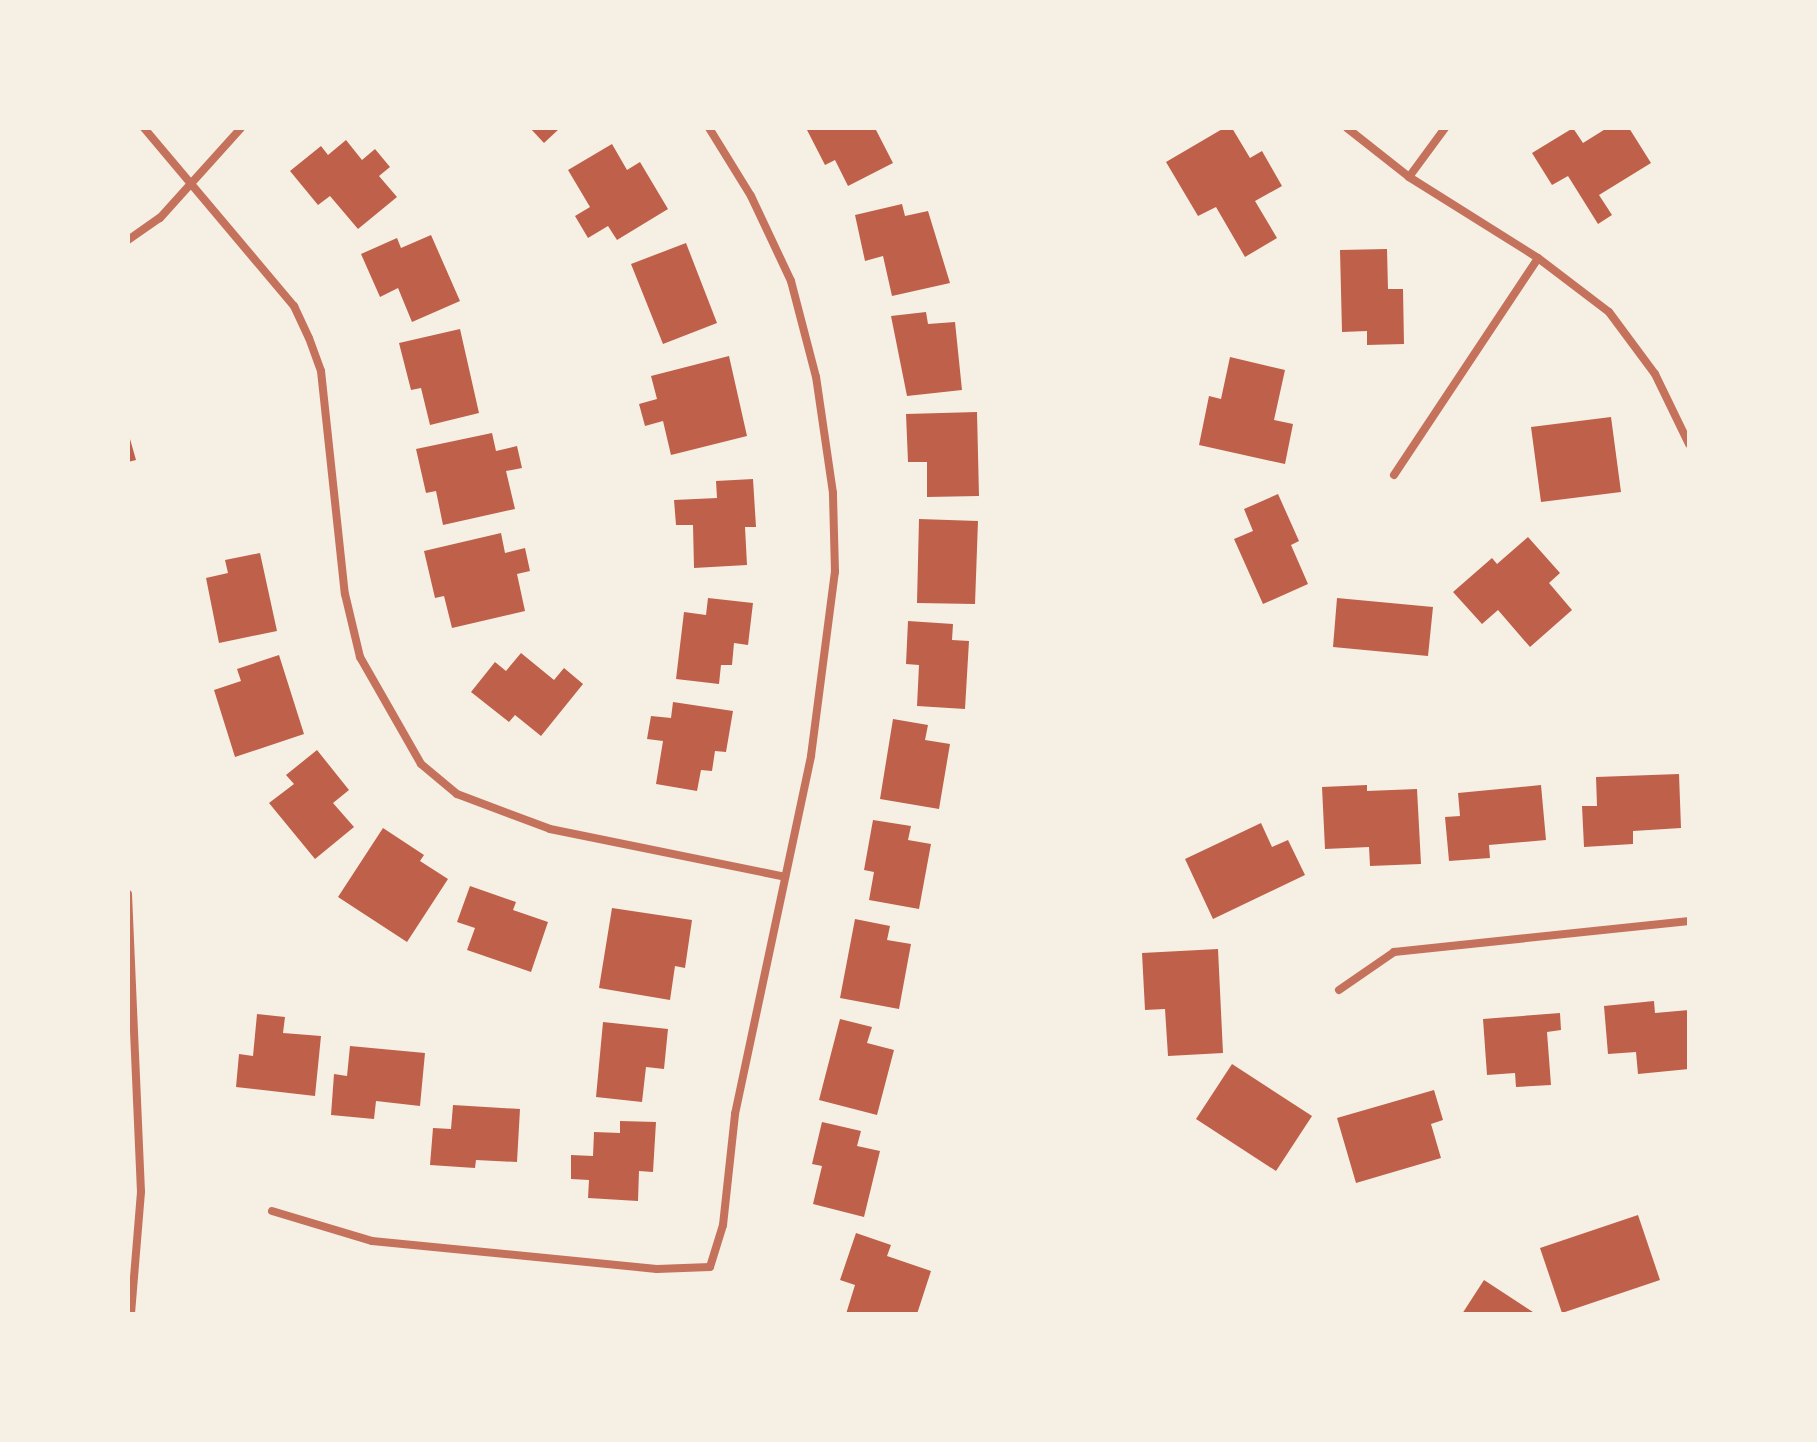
<!DOCTYPE html>
<html>
<head>
<meta charset="utf-8">
<style>
	body { margin:0 }
	#map { position:relative; width:1817px; height:1442px; overflow:hidden; background:#f6efe4; font-family:Arial,sans-serif }
	div>[style] { position:absolute }
	[style*='--x'] { left:calc(var(--x)*1px); top:calc(var(--y)*1px); width:calc(var(--w)*1px); rotate:calc(var(--a)*1deg) }
	.building>* { inset:0; background:#bf614a }
	.minor>* { height:8px; margin:-4px; padding:0 4px; transform-origin:4px; border-radius:4px; background:#c5725c }
	span { translate:-50% -50%; white-space:nowrap; text-align:center; line-height:1.15; -webkit-text-stroke:6px #f6efe4; paint-order:stroke }
	.frame { position:absolute; inset:0; border:130px solid #f6efe4; pointer-events:none }
</style>
</head>
<body>
<div id="map">
	<div class="building">
		<div style="clip-path:polygon(530px 128px,560px 128px,544px 143px)"></div>
		<div style="clip-path:polygon(806px 128px,875px 128px,893px 163px,848px 186px,835px 160px,825px 165px)"></div>
		<div style="clip-path:polygon(1224px 128px,1232px 128px,1250px 158px,1262px 151px,1282px 186px,1255px 201px,1277px 238px,1245px 257px,1216px 207px,1198px 216px,1166px 162px)"></div>
		<div style="clip-path:polygon(1573px 128px,1583px 143px,1607px 128px,1629px 128px,1651px 163px,1599px 195px,1612px 215px,1598px 224px,1568px 176px,1552px 185px,1532px 153px)"></div>
		<div style="clip-path:polygon(346px 140px,362px 160px,375px 149px,390px 167px,379px 176px,397px 197px,358px 229px,330px 196px,318px 205px,290px 171px,321px 146px,328px 155px)"></div>
		<div style="clip-path:polygon(612px 144px,627px 170px,640px 162px,668px 209px,617px 240px,608px 226px,588px 238px,575px 216px,590px 207px,568px 170px)"></div>
		<div style="clip-path:polygon(902px 204px,905px 216px,928px 211px,950px 283px,892px 296px,883px 256px,865px 261px,855px 215px)"></div>
		<div style="clip-path:polygon(431px 235px,460px 301px,412px 322px,398px 288px,380px 297px,361px 254px,397px 238px,401px 248px)"></div>
		<div style="clip-path:polygon(686px 243px,717px 323px,663px 344px,631px 264px)"></div>
		<div style="clip-path:polygon(1387px 249px,1388px 289px,1403px 289px,1404px 344px,1367px 345px,1367px 331px,1342px 332px,1340px 250px)"></div>
		<div style="clip-path:polygon(926px 312px,928px 324px,955px 322px,962px 390px,907px 396px,891px 316px)"></div>
		<div style="clip-path:polygon(460px 329px,479px 413px,430px 425px,421px 388px,411px 390px,399px 343px)"></div>
		<div style="clip-path:polygon(729px 356px,747px 436px,671px 455px,663px 421px,645px 426px,639px 404px,657px 399px,651px 376px)"></div>
		<div style="clip-path:polygon(1230px 357px,1285px 370px,1274px 420px,1293px 424px,1285px 464px,1199px 445px,1209px 396px,1221px 399px)"></div>
		<div style="clip-path:polygon(977px 412px,979px 496px,927px 497px,927px 462px,908px 462px,906px 414px)"></div>
		<div style="clip-path:polygon(1611px 417px,1621px 492px,1541px 502px,1531px 427px)"></div>
		<div style="clip-path:polygon(128px 432px,136px 460px,128px 462px)"></div>
		<div style="clip-path:polygon(492px 433px,496px 451px,517px 446px,522px 468px,506px 471px,515px 509px,443px 525px,436px 491px,426px 493px,416px 449px)"></div>
		<div style="clip-path:polygon(753px 479px,756px 527px,745px 527px,747px 565px,694px 568px,693px 525px,676px 525px,674px 500px,717px 498px,716px 481px)"></div>
		<div style="clip-path:polygon(1278px 494px,1299px 541px,1291px 545px,1308px 584px,1263px 604px,1234px 539px,1253px 531px,1244px 509px)"></div>
		<div style="clip-path:polygon(919px 519px,978px 521px,975px 604px,917px 603px)"></div>
		<div style="clip-path:polygon(501px 533px,505px 553px,525px 548px,530px 571px,517px 574px,525px 611px,452px 628px,444px 596px,435px 598px,424px 551px)"></div>
		<div style="clip-path:polygon(1528px 537px,1560px 573px,1549px 583px,1572px 610px,1530px 647px,1498px 610px,1482px 624px,1453px 592px,1492px 558px,1497px 564px)"></div>
		<div style="clip-path:polygon(260px 553px,277px 631px,219px 643px,206px 578px,228px 573px,225px 560px)"></div>
		<div style="clip-path:polygon(708px 598px,753px 603px,748px 645px,734px 643px,732px 665px,721px 665px,719px 684px,676px 679px,684px 612px,706px 615px)"></div>
		<div style="clip-path:polygon(1337px 598px,1433px 607px,1428px 656px,1333px 647px)"></div>
		<div style="clip-path:polygon(908px 621px,953px 624px,952px 640px,969px 641px,965px 709px,917px 706px,919px 665px,906px 664px)"></div>
		<div style="clip-path:polygon(521px 653px,554px 680px,564px 668px,583px 684px,541px 736px,515px 715px,509px 722px,471px 692px,495px 662px,506px 671px)"></div>
		<div style="clip-path:polygon(279px 655px,304px 734px,235px 757px,214px 690px,241px 681px,237px 669px)"></div>
		<div style="clip-path:polygon(673px 702px,733px 711px,726px 752px,715px 751px,712px 771px,701px 770px,697px 791px,656px 784px,663px 741px,647px 739px,651px 716px,671px 718px)"></div>
		<div style="clip-path:polygon(893px 719px,928px 725px,925px 740px,950px 744px,939px 809px,880px 799px)"></div>
		<div style="clip-path:polygon(317px 750px,349px 790px,333px 803px,354px 827px,315px 859px,269px 803px,294px 784px,286px 775px)"></div>
		<div style="clip-path:polygon(1679px 774px,1681px 828px,1633px 831px,1633px 844px,1584px 847px,1582px 806px,1597px 806px,1596px 777px)"></div>
		<div style="clip-path:polygon(1367px 785px,1367px 791px,1417px 789px,1421px 864px,1370px 866px,1369px 847px,1325px 849px,1322px 787px)"></div>
		<div style="clip-path:polygon(1541px 785px,1546px 840px,1489px 845px,1490px 858px,1449px 861px,1445px 817px,1460px 816px,1458px 793px)"></div>
		<div style="clip-path:polygon(873px 820px,911px 826px,908px 840px,931px 844px,919px 909px,869px 900px,874px 872px,864px 870px)"></div>
		<div style="clip-path:polygon(1261px 823px,1272px 847px,1288px 840px,1305px 875px,1213px 919px,1185px 859px)"></div>
		<div style="clip-path:polygon(383px 828px,424px 855px,420px 861px,448px 879px,407px 942px,338px 897px)"></div>
		<div style="clip-path:polygon(470px 886px,516px 902px,513px 910px,548px 922px,531px 972px,467px 950px,475px 928px,457px 922px)"></div>
		<div style="clip-path:polygon(612px 908px,692px 920px,685px 968px,675px 966px,670px 1000px,599px 988px)"></div>
		<div style="clip-path:polygon(855px 919px,890px 926px,887px 940px,911px 944px,899px 1009px,840px 998px)"></div>
		<div style="clip-path:polygon(1218px 949px,1223px 1053px,1168px 1056px,1165px 1009px,1145px 1010px,1142px 953px)"></div>
		<div style="clip-path:polygon(1654px 1001px,1655px 1013px,1689px 1010px,1689px 1069px,1638px 1074px,1636px 1052px,1608px 1054px,1604px 1006px)"></div>
		<div style="clip-path:polygon(1560px 1013px,1561px 1030px,1547px 1032px,1551px 1085px,1516px 1087px,1515px 1073px,1487px 1075px,1483px 1019px)"></div>
		<div style="clip-path:polygon(257px 1014px,285px 1017px,283px 1033px,321px 1036px,315px 1096px,236px 1087px,239px 1054px,253px 1056px)"></div>
		<div style="clip-path:polygon(840px 1019px,872px 1027px,867px 1043px,894px 1050px,877px 1115px,819px 1100px)"></div>
		<div style="clip-path:polygon(603px 1022px,668px 1029px,664px 1069px,646px 1067px,642px 1102px,596px 1097px)"></div>
		<div style="clip-path:polygon(350px 1046px,425px 1053px,420px 1106px,376px 1101px,374px 1119px,331px 1115px,334px 1074px,347px 1076px)"></div>
		<div style="clip-path:polygon(1232px 1064px,1312px 1116px,1276px 1171px,1196px 1119px)"></div>
		<div style="clip-path:polygon(1434px 1090px,1443px 1120px,1431px 1124px,1441px 1158px,1356px 1183px,1337px 1118px)"></div>
		<div style="clip-path:polygon(453px 1105px,520px 1109px,517px 1162px,476px 1160px,475px 1168px,430px 1165px,433px 1128px,451px 1129px)"></div>
		<div style="clip-path:polygon(620px 1121px,656px 1122px,653px 1172px,639px 1171px,638px 1201px,588px 1198px,589px 1180px,571px 1179px,571px 1155px,593px 1156px,594px 1132px,620px 1133px)"></div>
		<div style="clip-path:polygon(822px 1122px,861px 1131px,857px 1146px,880px 1151px,864px 1217px,813px 1204px,822px 1166px,812px 1164px)"></div>
		<div style="clip-path:polygon(1638px 1215px,1660px 1280px,1562px 1313px,1540px 1248px)"></div>
		<div style="clip-path:polygon(856px 1233px,891px 1245px,887px 1256px,931px 1271px,917px 1314px,846px 1314px,855px 1285px,840px 1280px)"></div>
		<div style="clip-path:polygon(1484px 1280px,1536px 1314px,1462px 1314px)"></div>
	</div>
	<div class="minor">
		<div style="--x:144;--y:128;--w:233;--a:49.9"></div>
		<div style="--x:294;--y:306;--w:35;--a:65"></div>
		<div style="--x:309;--y:338;--w:35;--a:70"></div>
		<div style="--x:321;--y:371;--w:224;--a:83.9"></div>
		<div style="--x:345;--y:594;--w:65;--a:76.6"></div>
		<div style="--x:360;--y:657;--w:123;--a:60.3"></div>
		<div style="--x:421;--y:764;--w:47;--a:39.8"></div>
		<div style="--x:457;--y:794;--w:99;--a:20.6"></div>
		<div style="--x:550;--y:829;--w:240;--a:11.5"></div>
		<div style="--x:1347;--y:128;--w:79;--a:38.3"></div>
		<div style="--x:1409;--y:177;--w:152;--a:32.1"></div>
		<div style="--x:1538;--y:258;--w:89;--a:37.3"></div>
		<div style="--x:1609;--y:312;--w:77;--a:53.4"></div>
		<div style="--x:1655;--y:374;--w:78;--a:64.1"></div>
		<div style="--x:1409;--y:177;--w:61;--a:-53.7"></div>
		<div style="--x:128;--y:240;--w:39;--a:-35"></div>
		<div style="--x:160;--y:218;--w:121;--a:-48"></div>
		<div style="--x:1394;--y:475;--w:260;--a:-56.4"></div>
		<div style="--x:128;--y:894;--w:298;--a:87.5"></div>
		<div style="--x:141;--y:1192;--w:122;--a:94.7"></div>
		<div style="--x:1339;--y:990;--w:67;--a:-34.6"></div>
		<div style="--x:1394;--y:952;--w:297;--a:-6"></div>
		<div style="--x:272;--y:1211;--w:104;--a:16.7"></div>
		<div style="--x:372;--y:1241;--w:286;--a:5.6"></div>
		<div style="--x:657;--y:1269;--w:53;--a:-2.2"></div>
		<div style="--x:710;--y:1267;--w:44;--a:-72.8"></div>
		<div style="--x:723;--y:1225;--w:112;--a:-83.8"></div>
		<div style="--x:735;--y:1114;--w:366;--a:-78"></div>
		<div style="--x:811;--y:756;--w:186;--a:-82.6"></div>
		<div style="--x:835;--y:572;--w:79;--a:-91.5"></div>
		<div style="--x:833;--y:493;--w:117;--a:-98.3"></div>
		<div style="--x:816;--y:377;--w:99;--a:-104.6"></div>
		<div style="--x:791;--y:281;--w:94;--a:-115.2"></div>
		<div style="--x:751;--y:196;--w:80;--a:-121.7"></div>
	</div>
	<div class="frame"></div>
</div>
</body>
</html>
